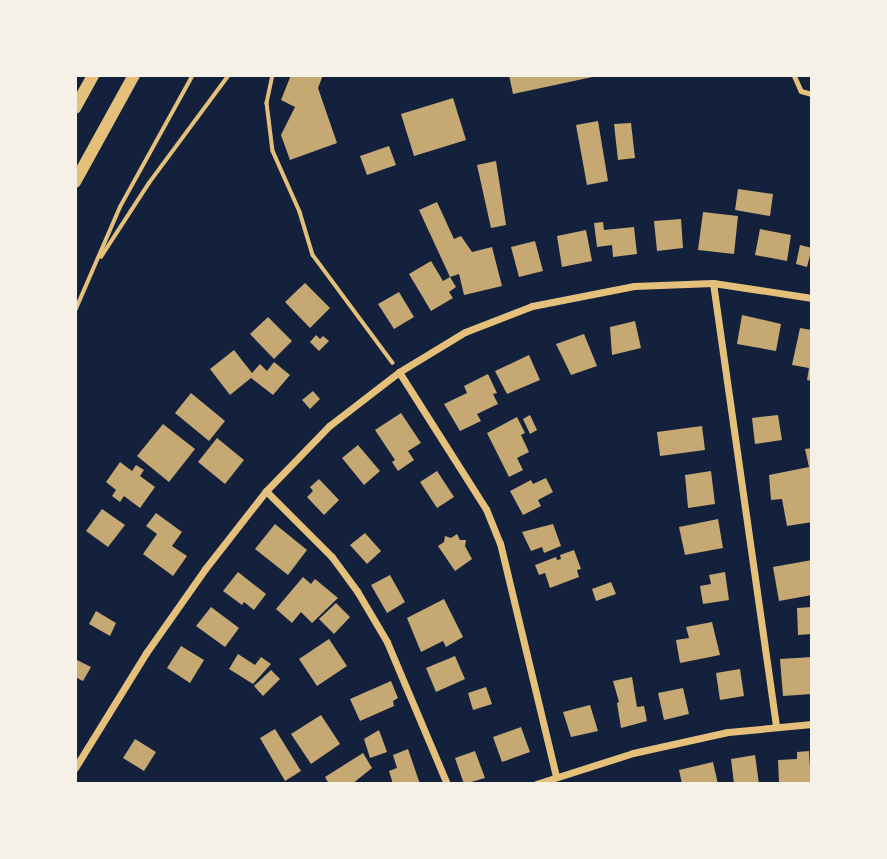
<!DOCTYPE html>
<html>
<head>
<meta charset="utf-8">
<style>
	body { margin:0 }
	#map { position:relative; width:887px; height:859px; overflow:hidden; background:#14213d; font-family:"PT Sans Narrow",sans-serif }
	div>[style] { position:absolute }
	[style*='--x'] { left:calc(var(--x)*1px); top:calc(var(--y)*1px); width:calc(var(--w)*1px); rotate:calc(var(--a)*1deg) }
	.building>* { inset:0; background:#c6a872 }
	.path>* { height:3.5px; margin:-1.75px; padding:0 1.75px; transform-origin:1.75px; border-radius:1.75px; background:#e5c07b }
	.service>* { height:4.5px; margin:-2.25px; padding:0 2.25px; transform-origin:2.25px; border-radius:2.25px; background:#e5c07b }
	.minor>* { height:7px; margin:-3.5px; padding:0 3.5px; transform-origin:3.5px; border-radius:3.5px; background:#e5c07b }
	.primary>* { height:12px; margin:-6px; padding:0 6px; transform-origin:6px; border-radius:6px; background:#e5c07b }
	span { translate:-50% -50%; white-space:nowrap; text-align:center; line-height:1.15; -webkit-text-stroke:5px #f6f1e7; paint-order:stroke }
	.frame { position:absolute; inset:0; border:77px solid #f6f1e7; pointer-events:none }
</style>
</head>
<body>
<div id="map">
	<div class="building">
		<div style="clip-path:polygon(291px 75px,323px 75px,318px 88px,337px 143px,290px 160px,281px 135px,295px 107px,281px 100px)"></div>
		<div style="clip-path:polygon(509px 75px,597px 75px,597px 76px,513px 94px)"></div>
		<div style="clip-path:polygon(453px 98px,466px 140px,414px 156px,401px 114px)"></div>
		<div style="clip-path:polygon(598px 121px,608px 181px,587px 185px,576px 125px)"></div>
		<div style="clip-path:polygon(631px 123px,635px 158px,618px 160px,614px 124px)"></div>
		<div style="clip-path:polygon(389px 146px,396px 165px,367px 175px,360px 156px)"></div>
		<div style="clip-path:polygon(496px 161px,506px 225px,491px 228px,477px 165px)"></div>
		<div style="clip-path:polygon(738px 189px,773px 194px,770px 216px,735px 210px)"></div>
		<div style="clip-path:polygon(437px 202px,454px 239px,461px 236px,472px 252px,492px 247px,502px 286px,464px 295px,459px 274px,450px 277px,419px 210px)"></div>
		<div style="clip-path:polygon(703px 212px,738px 216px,734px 254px,698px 250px)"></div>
		<div style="clip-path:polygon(681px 219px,683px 248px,657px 251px,654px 221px)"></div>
		<div style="clip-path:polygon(603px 222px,604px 230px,634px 227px,637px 254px,613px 257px,612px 245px,597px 247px,594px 223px)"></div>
		<div style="clip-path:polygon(760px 229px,791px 235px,787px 261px,755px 255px)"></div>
		<div style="clip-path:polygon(586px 230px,592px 261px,562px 267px,557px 236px)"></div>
		<div style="clip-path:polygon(535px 241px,543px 271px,519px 277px,511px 247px)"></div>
		<div style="clip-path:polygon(800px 245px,812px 248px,807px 267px,796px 264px)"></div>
		<div style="clip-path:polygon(431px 261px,443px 281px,450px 277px,456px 287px,449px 292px,453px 298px,431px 311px,409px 274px)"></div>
		<div style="clip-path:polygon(305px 283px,330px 308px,310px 328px,285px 302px)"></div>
		<div style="clip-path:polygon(399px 292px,414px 317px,394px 329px,378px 304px)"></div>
		<div style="clip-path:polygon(742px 315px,781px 324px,776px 351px,737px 344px)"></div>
		<div style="clip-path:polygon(268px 317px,292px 341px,274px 359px,250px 334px)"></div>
		<div style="clip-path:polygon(635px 321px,641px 348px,612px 355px,610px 327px)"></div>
		<div style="clip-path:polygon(800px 328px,812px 330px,812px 381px,807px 380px,809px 368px,792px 365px)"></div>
		<div style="clip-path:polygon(584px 334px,597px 366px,571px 375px,556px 344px)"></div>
		<div style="clip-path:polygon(316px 335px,320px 339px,323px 336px,329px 341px,319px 351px,310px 342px)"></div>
		<div style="clip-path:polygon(234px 350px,252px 373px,260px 364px,267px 371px,274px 362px,290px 375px,273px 395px,251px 378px,230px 395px,210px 369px)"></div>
		<div style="clip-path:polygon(529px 355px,540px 380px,507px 394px,495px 371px)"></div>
		<div style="clip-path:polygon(488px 374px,497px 393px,493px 394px,498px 404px,477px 414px,481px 421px,460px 431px,444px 404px,467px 393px,464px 386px)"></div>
		<div style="clip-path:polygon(313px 391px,320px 399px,310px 409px,302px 400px)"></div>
		<div style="clip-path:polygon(191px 393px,225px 421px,209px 441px,175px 413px)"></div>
		<div style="clip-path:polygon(401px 413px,421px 443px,408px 451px,414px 460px,398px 471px,392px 462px,395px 460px,375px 430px)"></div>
		<div style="clip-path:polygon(530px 415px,537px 430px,530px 434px,523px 419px)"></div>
		<div style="clip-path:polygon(778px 415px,782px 440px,755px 444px,752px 418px)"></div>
		<div style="clip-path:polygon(517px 417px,525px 433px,521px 435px,529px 452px,517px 458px,523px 470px,509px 477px,487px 433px)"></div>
		<div style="clip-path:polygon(163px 424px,195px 449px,169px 482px,137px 456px)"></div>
		<div style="clip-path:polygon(702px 426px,705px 450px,660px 456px,657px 432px)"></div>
		<div style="clip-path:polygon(217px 438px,244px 460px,225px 484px,198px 462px)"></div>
		<div style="clip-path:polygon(358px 445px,380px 471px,364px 485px,342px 458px)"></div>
		<div style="clip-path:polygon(812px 448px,812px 522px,787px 526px,782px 499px,771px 500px,769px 475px,809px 467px,805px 449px)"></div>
		<div style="clip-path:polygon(120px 462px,132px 471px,136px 465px,144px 470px,140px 476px,155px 487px,140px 508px,124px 496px,120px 502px,112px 496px,116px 490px,106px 482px)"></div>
		<div style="clip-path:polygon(437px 471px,454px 497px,437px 508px,420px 482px)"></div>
		<div style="clip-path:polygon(711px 471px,715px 504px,688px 508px,685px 475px)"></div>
		<div style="clip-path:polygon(546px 478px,553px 492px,538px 500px,541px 506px,523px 515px,510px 491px,531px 480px,533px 484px)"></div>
		<div style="clip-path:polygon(319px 479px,339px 500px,324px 515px,307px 497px,313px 491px,310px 487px)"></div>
		<div style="clip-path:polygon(102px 509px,125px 525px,108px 547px,86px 531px)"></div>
		<div style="clip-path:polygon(156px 513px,182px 532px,172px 546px,187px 556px,173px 576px,143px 554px,157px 534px,146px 526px)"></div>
		<div style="clip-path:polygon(718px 519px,723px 548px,685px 555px,679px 527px)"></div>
		<div style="clip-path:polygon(275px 524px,307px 550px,288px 575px,255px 549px)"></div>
		<div style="clip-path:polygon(553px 524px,561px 546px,544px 553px,542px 547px,531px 551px,522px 532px)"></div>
		<div style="clip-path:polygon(365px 533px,381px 551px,367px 564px,350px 545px)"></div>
		<div style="clip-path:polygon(457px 534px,460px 540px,466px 540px,465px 546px,472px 559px,455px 571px,438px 546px,444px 542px,445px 536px,451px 538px)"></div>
		<div style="clip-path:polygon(574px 550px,581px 569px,577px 570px,579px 577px,550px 588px,545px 573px,539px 575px,535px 565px,556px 557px,557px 560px,561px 559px,560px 555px)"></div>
		<div style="clip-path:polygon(812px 560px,812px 595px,779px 601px,773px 567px)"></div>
		<div style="clip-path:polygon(238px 572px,266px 594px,254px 610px,244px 602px,242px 605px,223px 591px)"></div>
		<div style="clip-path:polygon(725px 572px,729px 600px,703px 604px,700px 586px,711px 584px,709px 575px)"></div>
		<div style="clip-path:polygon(390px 575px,405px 602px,387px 613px,371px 585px)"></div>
		<div style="clip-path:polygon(303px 577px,311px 584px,315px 579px,338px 598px,312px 623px,301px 612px,292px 623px,276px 609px)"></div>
		<div style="clip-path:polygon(611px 582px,616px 594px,596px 601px,592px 589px)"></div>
		<div style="clip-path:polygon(444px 599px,463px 637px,446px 647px,443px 641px,421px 652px,407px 618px)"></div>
		<div style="clip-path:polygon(336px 603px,350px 617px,334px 634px,319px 619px)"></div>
		<div style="clip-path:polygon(211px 607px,239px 628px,225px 647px,196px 626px)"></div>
		<div style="clip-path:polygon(812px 607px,812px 634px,798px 635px,797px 608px)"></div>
		<div style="clip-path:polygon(96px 611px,116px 623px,110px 636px,89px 624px)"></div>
		<div style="clip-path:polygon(712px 622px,720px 655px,680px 663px,676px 640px,689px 638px,686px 627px)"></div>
		<div style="clip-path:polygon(329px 639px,347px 666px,317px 686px,299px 659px)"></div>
		<div style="clip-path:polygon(181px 646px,204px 660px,190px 683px,167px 668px)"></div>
		<div style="clip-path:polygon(238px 654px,255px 665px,261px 657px,271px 664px,253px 684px,229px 669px)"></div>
		<div style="clip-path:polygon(455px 656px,465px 679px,436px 692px,426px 668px)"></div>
		<div style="clip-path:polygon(812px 657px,812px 694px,783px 696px,780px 659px)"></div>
		<div style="clip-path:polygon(75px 659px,91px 667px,83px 681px,75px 677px)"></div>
		<div style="clip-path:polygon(740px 669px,744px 696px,720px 700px,716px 673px)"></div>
		<div style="clip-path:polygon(271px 670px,280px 679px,263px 696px,254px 686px)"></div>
		<div style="clip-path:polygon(632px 677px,637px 707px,644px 706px,647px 721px,621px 728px,617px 703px,619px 702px,613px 681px)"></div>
		<div style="clip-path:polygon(391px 681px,398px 698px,393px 701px,394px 706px,360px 721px,350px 699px)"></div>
		<div style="clip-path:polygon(486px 687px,492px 704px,473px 710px,468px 693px)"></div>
		<div style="clip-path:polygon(683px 688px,689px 714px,664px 720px,658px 693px)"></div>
		<div style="clip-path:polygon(590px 705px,598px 731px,571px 737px,563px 712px)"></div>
		<div style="clip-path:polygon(321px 715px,340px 744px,311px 764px,291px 734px)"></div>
		<div style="clip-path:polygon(521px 727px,530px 752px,502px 762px,493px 737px)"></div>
		<div style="clip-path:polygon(275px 729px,301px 771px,285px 781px,260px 738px)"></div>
		<div style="clip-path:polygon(379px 730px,387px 752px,370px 758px,364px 739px)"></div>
		<div style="clip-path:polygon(135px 739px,156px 752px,144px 771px,123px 758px)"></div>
		<div style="clip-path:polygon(408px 749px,420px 784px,393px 784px,389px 771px,397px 768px,393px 755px)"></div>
		<div style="clip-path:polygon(475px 751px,485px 778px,464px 784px,455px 758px)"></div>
		<div style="clip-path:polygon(809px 751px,811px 784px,779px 783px,778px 760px,797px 759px,797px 752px)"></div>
		<div style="clip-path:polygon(363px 753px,372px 768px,352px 784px,329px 784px,325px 777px)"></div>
		<div style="clip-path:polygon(755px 755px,759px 784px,734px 784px,731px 759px)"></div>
		<div style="clip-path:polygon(713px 762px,718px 784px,682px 784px,679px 770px)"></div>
	</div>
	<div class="path">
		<div style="--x:273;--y:75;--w:29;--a:102"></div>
		<div style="--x:267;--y:103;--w:48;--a:82.9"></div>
		<div style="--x:273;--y:151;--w:67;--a:66.1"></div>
		<div style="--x:300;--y:212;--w:45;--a:73.2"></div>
		<div style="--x:313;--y:255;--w:134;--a:53.5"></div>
		<div style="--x:101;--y:257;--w:88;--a:-57"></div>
		<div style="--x:149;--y:183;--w:134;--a:-53.5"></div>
		<div style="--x:75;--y:311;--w:113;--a:-66.6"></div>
		<div style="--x:120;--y:207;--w:151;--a:-61.1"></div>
	</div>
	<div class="service">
		<div style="--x:794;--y:75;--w:17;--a:66"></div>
		<div style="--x:801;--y:91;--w:11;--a:15"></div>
	</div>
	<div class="minor">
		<div style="--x:713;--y:283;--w:447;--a:81.9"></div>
		<div style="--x:399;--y:372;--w:162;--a:57.6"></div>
		<div style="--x:486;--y:509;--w:37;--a:68"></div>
		<div style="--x:500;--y:543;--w:240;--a:76.5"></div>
		<div style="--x:266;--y:491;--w:93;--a:45"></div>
		<div style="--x:332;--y:557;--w:42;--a:53.7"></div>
		<div style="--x:357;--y:591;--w:59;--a:59.5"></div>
		<div style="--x:387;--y:642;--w:154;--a:67.1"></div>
		<div style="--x:75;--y:768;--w:135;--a:-58.3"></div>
		<div style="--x:146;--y:653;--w:103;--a:-54.9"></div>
		<div style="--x:205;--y:569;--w:99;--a:-52"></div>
		<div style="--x:266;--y:491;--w:91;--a:-45.9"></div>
		<div style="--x:329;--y:426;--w:88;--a:-37.6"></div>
		<div style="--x:399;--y:372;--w:77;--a:-31.2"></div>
		<div style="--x:465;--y:332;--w:72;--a:-21.2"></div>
		<div style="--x:532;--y:306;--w:104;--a:-11.1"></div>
		<div style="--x:634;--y:286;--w:79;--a:-2.2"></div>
		<div style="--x:713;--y:283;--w:100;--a:8.6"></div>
		<div style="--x:536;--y:784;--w:102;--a:-17.7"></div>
		<div style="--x:633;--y:753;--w:97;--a:-12.5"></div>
		<div style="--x:728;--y:732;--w:84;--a:-5.4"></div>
	</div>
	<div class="primary">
		<div style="--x:75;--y:108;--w:38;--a:-61"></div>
		<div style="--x:75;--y:182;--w:122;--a:-61.1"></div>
	</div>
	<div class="frame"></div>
</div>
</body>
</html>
